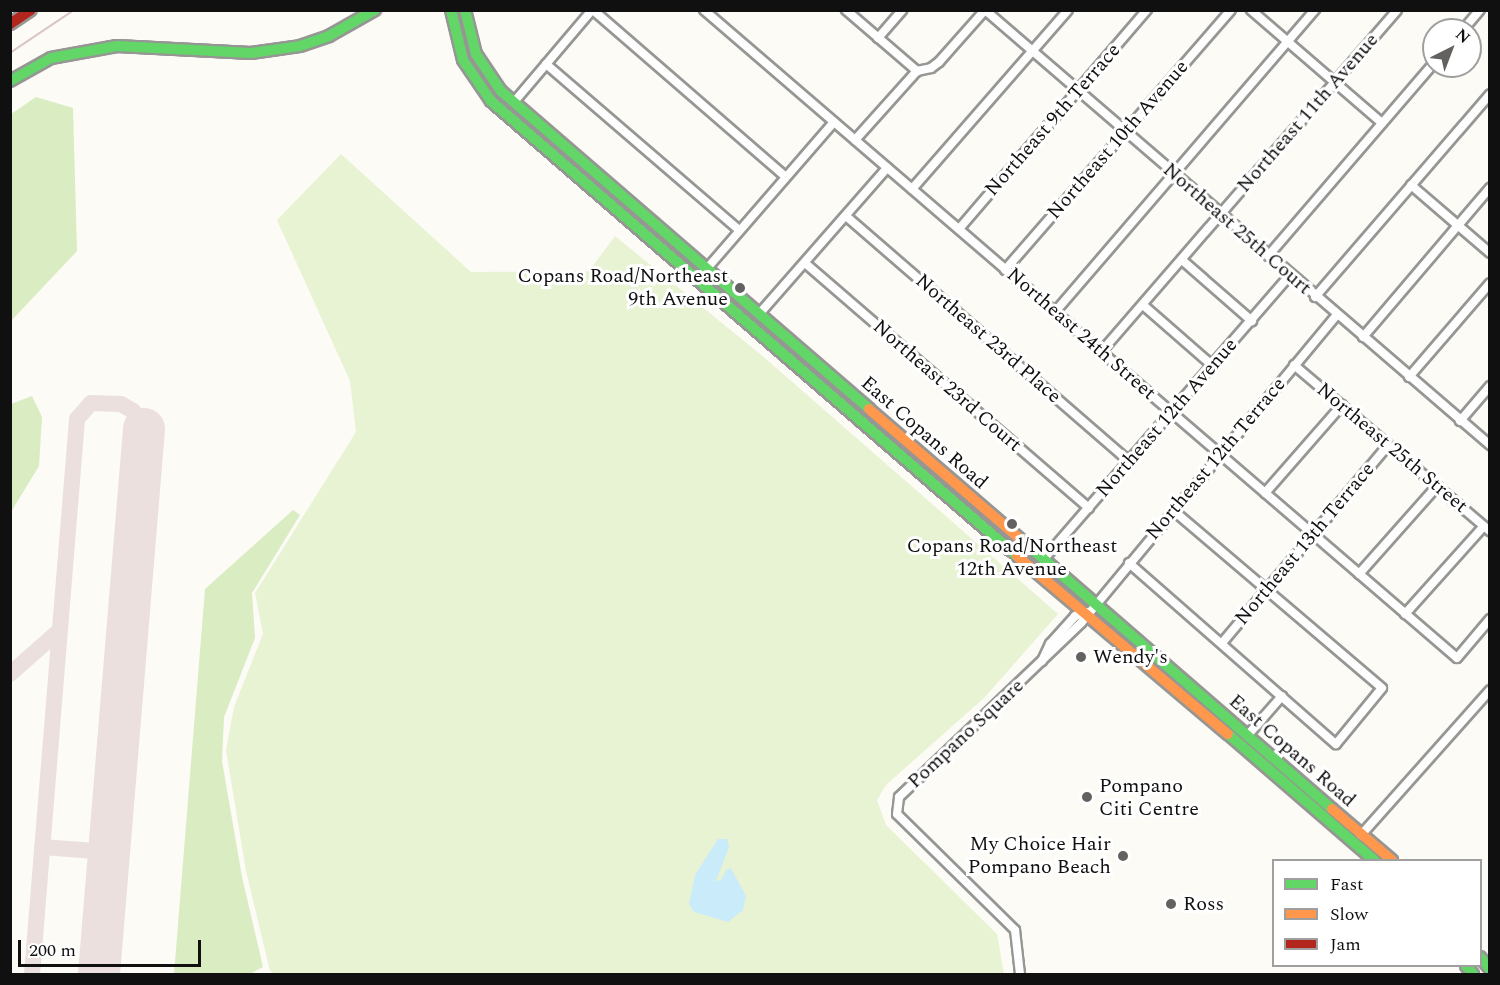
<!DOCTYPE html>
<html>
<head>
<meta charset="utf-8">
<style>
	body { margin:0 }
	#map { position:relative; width:1500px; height:985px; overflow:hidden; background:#fcfbf6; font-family:Spectral,serif }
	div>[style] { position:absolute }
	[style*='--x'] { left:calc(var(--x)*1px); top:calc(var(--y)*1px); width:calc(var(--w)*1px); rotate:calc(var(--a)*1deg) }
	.green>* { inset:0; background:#e8f3d4 }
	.forest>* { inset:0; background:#d9ecc2 }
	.water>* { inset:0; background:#caebf9 }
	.taxiway>* { height:16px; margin:-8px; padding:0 8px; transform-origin:8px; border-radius:8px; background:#ebe0de }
	.runway>* { height:42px; margin:-21px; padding:0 21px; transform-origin:21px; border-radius:21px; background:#ebe0de }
	.roads { filter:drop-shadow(2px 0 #969694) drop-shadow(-2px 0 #969694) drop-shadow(0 2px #969694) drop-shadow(0 -2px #969694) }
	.street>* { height:8px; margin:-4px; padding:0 4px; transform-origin:4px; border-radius:4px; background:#fffefe }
	.fast>* { height:10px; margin:-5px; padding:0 5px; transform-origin:5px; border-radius:5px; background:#63d668 }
	.slow>* { height:10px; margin:-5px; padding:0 5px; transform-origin:5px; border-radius:5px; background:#ff974d }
	.jam>* { height:10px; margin:-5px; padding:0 5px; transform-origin:5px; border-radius:5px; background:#b3261e }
	.rail>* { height:1.5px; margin:-0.75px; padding:0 0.75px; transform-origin:0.75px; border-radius:0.75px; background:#dac5c6 }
	.dots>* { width:16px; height:16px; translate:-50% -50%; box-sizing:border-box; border:3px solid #fff; border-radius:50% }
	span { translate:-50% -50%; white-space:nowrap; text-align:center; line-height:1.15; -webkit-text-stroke:6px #fff; paint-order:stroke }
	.street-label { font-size:20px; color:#101010 }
	.poi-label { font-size:20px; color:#101010 }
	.right { translate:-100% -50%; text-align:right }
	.left { translate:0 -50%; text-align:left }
	.frame { position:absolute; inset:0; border:12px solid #101010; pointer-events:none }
	.legend { position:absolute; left:1272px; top:859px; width:210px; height:108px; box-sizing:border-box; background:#fff; border:2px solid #9f9f9f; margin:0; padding:8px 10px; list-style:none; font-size:18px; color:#101010 }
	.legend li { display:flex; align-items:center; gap:12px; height:30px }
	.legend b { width:30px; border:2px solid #9f9f9f }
	.north { position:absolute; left:1422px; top:18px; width:60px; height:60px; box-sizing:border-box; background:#fff; border:2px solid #9f9f9f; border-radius:50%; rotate:42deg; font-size:16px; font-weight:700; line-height:24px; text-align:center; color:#101010 }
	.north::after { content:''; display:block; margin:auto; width:21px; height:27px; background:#636260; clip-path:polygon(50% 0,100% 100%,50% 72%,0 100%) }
	.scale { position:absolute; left:18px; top:940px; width:183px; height:27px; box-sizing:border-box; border:3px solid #101010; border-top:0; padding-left:8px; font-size:18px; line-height:21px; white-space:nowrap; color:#101010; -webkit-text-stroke:4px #fff; paint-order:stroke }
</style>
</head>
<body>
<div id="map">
	<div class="green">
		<div style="clip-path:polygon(341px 154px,471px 272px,589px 271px,615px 236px,766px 359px,1058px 614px,984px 698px,886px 785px,877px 800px,886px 825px,997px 934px,1004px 974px,275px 974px,270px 971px,246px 871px,226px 750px,234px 707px,263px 634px,255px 593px,356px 432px,350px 381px,277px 220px)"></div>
	</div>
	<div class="forest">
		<div style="clip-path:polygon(36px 97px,73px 108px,77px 251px,11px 321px,11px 114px)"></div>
		<div style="clip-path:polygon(32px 396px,42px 417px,39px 466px,11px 512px,11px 404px)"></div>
		<div style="clip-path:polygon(293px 510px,300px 515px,252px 593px,255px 638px,224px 717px,222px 761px,242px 877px,263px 967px,250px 974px,174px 974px,205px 589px)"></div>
	</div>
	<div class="water">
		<div style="clip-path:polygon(718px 839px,727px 839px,729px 847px,716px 881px,721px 880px,726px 870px,731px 868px,746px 896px,743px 910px,728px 922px,694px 912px,689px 904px,695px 875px)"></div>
	</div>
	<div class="taxiway">
		<div style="--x:10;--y:674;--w:65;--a:-41.3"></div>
		<div style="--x:42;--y:847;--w:67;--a:4.3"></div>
		<div style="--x:32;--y:974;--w:557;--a:-85.36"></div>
		<div style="--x:77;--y:419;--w:21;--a:-49"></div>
		<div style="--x:91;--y:403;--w:30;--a:2"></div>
		<div style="--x:121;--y:404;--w:14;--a:30"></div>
		<div style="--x:133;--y:411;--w:21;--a:59"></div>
	</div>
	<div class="runway">
		<div style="--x:99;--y:974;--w:547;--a:-85.28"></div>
	</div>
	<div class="roads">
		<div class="street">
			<div style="--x:593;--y:10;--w:255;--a:40.9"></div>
			<div style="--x:704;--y:10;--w:993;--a:40.71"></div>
			<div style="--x:1457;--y:658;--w:51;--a:-49.8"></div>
			<div style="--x:846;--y:10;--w:94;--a:40.7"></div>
			<div style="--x:985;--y:10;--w:667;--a:40.74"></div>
			<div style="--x:1251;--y:10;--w:173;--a:40.8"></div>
			<div style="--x:1463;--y:30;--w:26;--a:-50"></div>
			<div style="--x:878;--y:38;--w:37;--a:-49"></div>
			<div style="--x:546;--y:64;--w:255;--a:40.7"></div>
			<div style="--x:514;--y:102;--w:121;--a:-49.7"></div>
			<div style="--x:855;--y:140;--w:93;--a:-48.1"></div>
			<div style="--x:917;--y:71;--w:14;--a:-12"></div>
			<div style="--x:931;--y:68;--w:10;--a:-37"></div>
			<div style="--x:939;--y:62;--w:69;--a:-48.5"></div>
			<div style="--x:1411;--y:185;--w:104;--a:40.7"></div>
			<div style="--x:912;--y:189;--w:237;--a:-48.9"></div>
			<div style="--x:846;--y:216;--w:376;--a:40.9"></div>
			<div style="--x:959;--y:229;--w:289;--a:-49.4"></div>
			<div style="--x:1268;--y:256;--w:255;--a:-49.3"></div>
			<div style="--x:1182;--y:260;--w:93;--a:41.1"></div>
			<div style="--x:805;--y:263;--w:375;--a:40.8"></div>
			<div style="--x:1005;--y:270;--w:344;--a:-49"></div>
			<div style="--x:697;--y:280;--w:209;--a:-49.1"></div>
			<div style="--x:1315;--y:297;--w:268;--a:-49.2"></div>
			<div style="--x:1143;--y:305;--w:93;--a:41.1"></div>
			<div style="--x:1055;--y:312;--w:399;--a:-49.3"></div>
			<div style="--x:760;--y:313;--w:193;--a:-48.8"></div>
			<div style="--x:1363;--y:337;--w:196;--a:-49.6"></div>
			<div style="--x:1101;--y:352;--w:452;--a:-49.1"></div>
			<div style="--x:1294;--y:365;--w:257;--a:40.3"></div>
			<div style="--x:1409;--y:377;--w:124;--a:-49.2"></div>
			<div style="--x:1460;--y:421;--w:46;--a:-49.4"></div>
			<div style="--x:1265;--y:493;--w:117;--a:-48.8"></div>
			<div style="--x:1043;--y:560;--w:377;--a:-49.1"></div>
			<div style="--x:1129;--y:563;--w:275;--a:41.2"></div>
			<div style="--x:1336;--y:744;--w:72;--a:-50.6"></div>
			<div style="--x:1382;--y:688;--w:272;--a:-139.6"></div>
			<div style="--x:1359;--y:574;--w:118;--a:-48.4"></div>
			<div style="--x:1405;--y:614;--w:118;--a:-48.1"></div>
			<div style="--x:1222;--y:643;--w:258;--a:-50"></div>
			<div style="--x:1042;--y:661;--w:19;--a:-65"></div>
			<div style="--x:1050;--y:644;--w:38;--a:-48"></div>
			<div style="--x:1075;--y:616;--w:13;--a:-18"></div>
			<div style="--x:1247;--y:736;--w:53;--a:-48.8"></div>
			<div style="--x:1361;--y:835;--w:194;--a:-48.3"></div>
			<div style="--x:1020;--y:974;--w:44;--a:-96.5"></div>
			<div style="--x:1015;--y:930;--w:165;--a:-135.5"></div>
			<div style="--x:897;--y:814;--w:17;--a:-83"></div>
			<div style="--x:899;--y:797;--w:252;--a:-43.7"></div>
			<div style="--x:1081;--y:623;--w:400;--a:-50.3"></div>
		</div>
		<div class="fast">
			<div style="--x:451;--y:10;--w:51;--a:76.5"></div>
			<div style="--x:463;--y:60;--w:50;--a:55.7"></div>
			<div style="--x:491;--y:101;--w:695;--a:40.86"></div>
			<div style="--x:465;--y:10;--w:45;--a:76"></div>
			<div style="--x:476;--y:54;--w:45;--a:56"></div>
			<div style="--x:501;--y:91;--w:486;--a:40.8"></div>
			<div style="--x:10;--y:81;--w:47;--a:-29.3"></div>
			<div style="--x:51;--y:58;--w:67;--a:-10.3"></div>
			<div style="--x:117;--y:46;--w:134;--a:3"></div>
			<div style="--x:251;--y:53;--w:49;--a:-8.1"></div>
			<div style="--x:300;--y:46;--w:31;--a:-19"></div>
			<div style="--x:329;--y:36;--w:53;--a:-29.5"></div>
			<div style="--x:1032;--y:549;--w:397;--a:40.9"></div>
			<div style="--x:1228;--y:734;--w:193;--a:40.8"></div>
			<div style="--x:1480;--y:957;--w:16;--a:50"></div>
			<div style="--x:1466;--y:966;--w:11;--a:49"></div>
		</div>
		<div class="slow">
			<div style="--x:869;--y:409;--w:215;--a:40.7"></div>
			<div style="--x:1017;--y:556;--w:276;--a:40.2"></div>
			<div style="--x:1332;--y:809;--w:79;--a:40.4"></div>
		</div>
		<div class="jam">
			<div style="--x:10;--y:24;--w:25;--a:-34"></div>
		</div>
	</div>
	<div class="rail">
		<div style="--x:10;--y:53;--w:77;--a:-33.9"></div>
	</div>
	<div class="dots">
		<div style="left:740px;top:288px;background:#636260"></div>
		<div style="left:1012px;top:524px;background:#636260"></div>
		<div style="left:1081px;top:657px;background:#636260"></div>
		<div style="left:1087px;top:797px;background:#636260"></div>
		<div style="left:1123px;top:856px;background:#636260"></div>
		<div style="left:1171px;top:904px;background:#636260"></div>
	</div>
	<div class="street-label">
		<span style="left:1308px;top:113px;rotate:-49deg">Northeast 11th Avenue</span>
		<span style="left:1053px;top:120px;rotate:-49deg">Northeast 9th Terrace</span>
		<span style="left:1118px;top:140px;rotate:-49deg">Northeast 10th Avenue</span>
		<span style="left:1237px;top:229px;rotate:41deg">Northeast 25th Court</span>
		<span style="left:1081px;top:334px;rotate:41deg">Northeast 24th Street</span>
		<span style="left:988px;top:339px;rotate:41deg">Northeast 23rd Place</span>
		<span style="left:947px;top:386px;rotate:41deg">Northeast 23rd Court</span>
		<span style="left:1167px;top:418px;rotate:-49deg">Northeast 12th Avenue</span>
		<span style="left:924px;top:433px;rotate:41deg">East Copans Road</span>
		<span style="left:1392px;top:448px;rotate:40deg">Northeast 25th Street</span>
		<span style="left:1216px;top:459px;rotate:-50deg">Northeast 12th Terrace</span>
		<span style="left:1305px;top:544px;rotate:-50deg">Northeast 13th Terrace</span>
		<span style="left:966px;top:734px;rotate:-43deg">Pompano Square</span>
		<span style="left:1292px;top:751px;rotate:41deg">East Copans Road</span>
	</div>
	<div class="poi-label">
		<span class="right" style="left:728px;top:288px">Copans Road/Northeast<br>9th Avenue</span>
		<span style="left:1012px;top:558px">Copans Road/Northeast<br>12th Avenue</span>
		<span class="left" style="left:1093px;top:657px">Wendy's</span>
		<span class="left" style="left:1099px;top:798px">Pompano<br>Citi Centre</span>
		<span class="right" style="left:1111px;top:856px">My Choice Hair<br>Pompano Beach</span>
		<span class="left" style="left:1183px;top:904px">Ross</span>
	</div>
	<div class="frame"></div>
	<ul class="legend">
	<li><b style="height:8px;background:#63d668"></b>Fast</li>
	<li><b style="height:8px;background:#ff974d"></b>Slow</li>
	<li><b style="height:8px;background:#b3261e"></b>Jam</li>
	</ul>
	<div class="north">N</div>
	<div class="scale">200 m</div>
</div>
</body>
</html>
